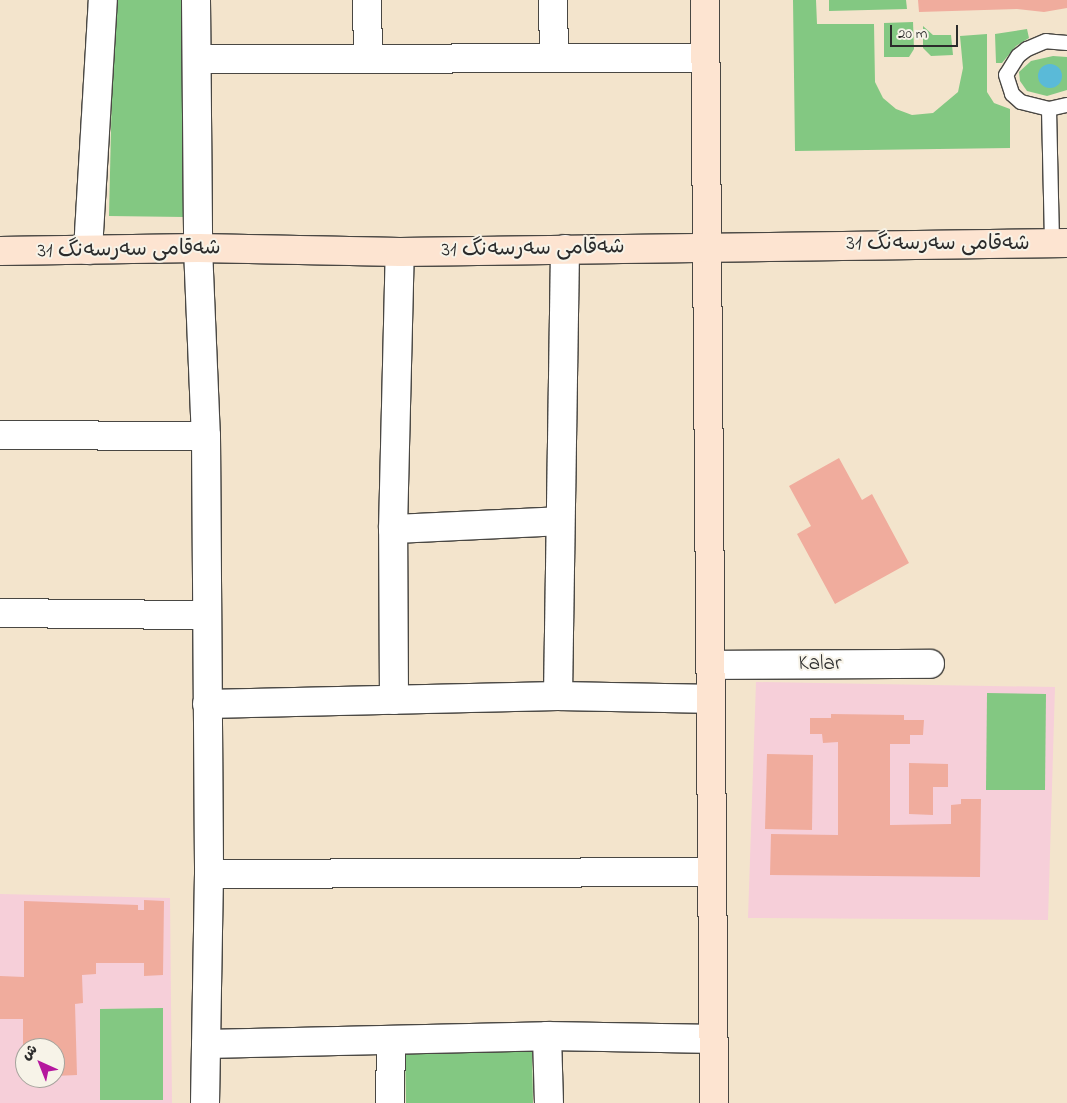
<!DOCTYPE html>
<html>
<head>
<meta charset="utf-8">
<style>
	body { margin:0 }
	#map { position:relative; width:1067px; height:1103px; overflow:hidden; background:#f3e4cc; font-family:"Indie Flower","Playpen Sans Arabic",sans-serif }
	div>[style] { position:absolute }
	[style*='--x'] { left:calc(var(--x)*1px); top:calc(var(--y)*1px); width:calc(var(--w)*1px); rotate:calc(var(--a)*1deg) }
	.built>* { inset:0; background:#f6cfd9 }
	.green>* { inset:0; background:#83c882 }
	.water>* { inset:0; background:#5abad8 }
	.round { border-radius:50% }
	.building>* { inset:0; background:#f0ac9d }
	.roads { filter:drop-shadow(1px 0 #494743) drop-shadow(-1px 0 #494743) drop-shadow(0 1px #494743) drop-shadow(0 -1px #494743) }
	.lane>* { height:14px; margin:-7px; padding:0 7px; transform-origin:7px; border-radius:7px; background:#fff }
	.street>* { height:28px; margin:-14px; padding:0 14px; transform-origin:14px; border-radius:14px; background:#fff }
	.secondary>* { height:28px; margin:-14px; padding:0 14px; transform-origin:14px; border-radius:14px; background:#fde4d1 }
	span { translate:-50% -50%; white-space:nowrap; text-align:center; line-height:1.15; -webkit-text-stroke:4px #f7f3e8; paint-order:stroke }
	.street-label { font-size:21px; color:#2b2b2b }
	.north { position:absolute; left:15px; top:1038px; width:50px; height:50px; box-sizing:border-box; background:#f7f3e8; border:1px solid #a5a39c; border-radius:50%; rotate:316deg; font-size:14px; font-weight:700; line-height:20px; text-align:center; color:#2b2b2b }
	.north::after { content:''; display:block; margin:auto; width:18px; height:22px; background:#b5179e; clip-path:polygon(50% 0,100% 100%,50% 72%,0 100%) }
	.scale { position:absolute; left:890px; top:25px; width:68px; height:22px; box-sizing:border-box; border:2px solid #2b2b2b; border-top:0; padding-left:6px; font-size:15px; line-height:18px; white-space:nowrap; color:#2b2b2b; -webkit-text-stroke:4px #f7f3e8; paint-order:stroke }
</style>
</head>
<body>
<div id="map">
	<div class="built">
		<div style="clip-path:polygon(756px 682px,1055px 687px,1048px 920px,748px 918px)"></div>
		<div style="clip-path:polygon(evenodd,0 894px,170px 898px,172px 1103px,0 1103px,0 894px,25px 1048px,55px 1048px,55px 1078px,25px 1078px,25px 1048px)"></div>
	</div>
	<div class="green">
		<div style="clip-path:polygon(114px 0,189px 0,184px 217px,109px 216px)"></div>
		<div style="clip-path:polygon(793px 0,816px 0,817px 24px,874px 24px,875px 82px,883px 98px,896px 109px,912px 115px,933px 113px,958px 92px,963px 68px,960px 36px,987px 34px,987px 92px,994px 103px,1010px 109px,1010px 148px,795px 151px)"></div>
		<div style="clip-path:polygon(829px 0,906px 0,907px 9px,829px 11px)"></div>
		<div style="clip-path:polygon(913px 22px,914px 49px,909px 57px,884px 57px,884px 23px)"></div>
		<div style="clip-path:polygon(923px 26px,933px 35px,951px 35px,953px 55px,931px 56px,923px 48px)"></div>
		<div style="clip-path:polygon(1027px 29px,1029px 38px,1016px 46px,1002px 63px,996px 63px,995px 34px)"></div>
		<div style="clip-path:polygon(1053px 56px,1067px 57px,1067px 90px,1047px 96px,1027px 91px,1020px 81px,1019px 72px,1031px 61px)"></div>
		<div style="clip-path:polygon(987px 693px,1046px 694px,1045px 790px,986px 790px)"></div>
		<div style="clip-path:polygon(163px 1008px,163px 1100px,100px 1100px,100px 1009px)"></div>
		<div style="clip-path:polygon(532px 1046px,533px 1103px,406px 1103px,405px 1049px)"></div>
	</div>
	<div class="water">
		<div class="round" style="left:1038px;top:64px;width:24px;height:24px"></div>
	</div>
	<div class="building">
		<div style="clip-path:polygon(918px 0,1067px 0,1067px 8px,1044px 12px,1017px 9px,919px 12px)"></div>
		<div style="clip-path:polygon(839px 458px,862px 500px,872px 494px,909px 563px,835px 604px,797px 534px,811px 526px,789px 486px)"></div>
		<div style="clip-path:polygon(831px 714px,904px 715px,904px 720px,924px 720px,923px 735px,910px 735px,910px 744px,890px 744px,890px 825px,951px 824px,951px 805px,961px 804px,961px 799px,981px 799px,980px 877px,770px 875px,771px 834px,838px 835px,838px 742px,823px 743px,822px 734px,810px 734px,810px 718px,831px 718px)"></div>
		<div style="clip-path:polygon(767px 754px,813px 755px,812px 830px,765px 829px)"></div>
		<div style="clip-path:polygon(909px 763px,948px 764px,948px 787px,933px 787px,933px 815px,909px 814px)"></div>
		<div style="clip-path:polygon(144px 900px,164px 901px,163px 975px,144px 976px,144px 963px,96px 963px,96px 974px,82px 975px,83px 1003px,75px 1004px,77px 1075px,55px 1076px,55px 1048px,25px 1048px,23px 1076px,23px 1019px,0 1019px,0 976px,24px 977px,24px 901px,138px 905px,138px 910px,144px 910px)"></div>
	</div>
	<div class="roads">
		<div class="lane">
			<div style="--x:1067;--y:43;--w:21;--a:-175"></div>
			<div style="--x:1046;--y:41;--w:21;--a:157"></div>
			<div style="--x:1027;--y:49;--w:11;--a:142"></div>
			<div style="--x:1018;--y:56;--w:22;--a:122"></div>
			<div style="--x:1006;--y:75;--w:20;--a:72"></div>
			<div style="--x:1012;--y:94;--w:12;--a:42"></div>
			<div style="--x:1021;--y:102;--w:29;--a:14"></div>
			<div style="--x:1049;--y:109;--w:18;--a:-13"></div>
			<div style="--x:1049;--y:109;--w:134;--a:88.7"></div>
		</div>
		<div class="street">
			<div style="--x:196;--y:0;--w:248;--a:89.5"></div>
			<div style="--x:198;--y:248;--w:188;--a:87.6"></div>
			<div style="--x:206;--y:436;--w:438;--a:89.6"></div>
			<div style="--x:209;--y:874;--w:229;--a:91"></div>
			<div style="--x:367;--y:0;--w:57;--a:89"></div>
			<div style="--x:553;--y:0;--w:57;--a:89"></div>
			<div style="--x:198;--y:59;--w:507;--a:-0.11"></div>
			<div style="--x:88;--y:250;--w:250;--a:-86.6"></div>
			<div style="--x:0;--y:435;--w:206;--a:0.3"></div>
			<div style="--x:393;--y:529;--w:167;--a:-2.7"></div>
			<div style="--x:0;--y:613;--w:205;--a:0.6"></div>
			<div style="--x:710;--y:665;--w:220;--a:-0.3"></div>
			<div style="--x:558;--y:696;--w:447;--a:-89.1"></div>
			<div style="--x:394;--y:700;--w:171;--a:-90.3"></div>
			<div style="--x:393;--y:529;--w:277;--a:-88.6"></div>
			<div style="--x:207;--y:704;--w:351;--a:-1.3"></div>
			<div style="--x:558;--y:696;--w:152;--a:1.1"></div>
			<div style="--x:209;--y:874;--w:503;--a:-0.23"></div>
			<div style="--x:547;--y:1036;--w:67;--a:88.3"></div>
			<div style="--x:206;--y:1044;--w:341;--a:-1.3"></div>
			<div style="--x:547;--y:1036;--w:166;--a:1"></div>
			<div style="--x:390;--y:1103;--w:63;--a:-89.1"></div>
		</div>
		<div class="secondary">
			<div style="--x:705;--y:0;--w:1103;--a:89.53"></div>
			<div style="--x:0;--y:251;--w:198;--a:-0.9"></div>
			<div style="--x:198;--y:248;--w:202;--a:1.1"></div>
			<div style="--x:400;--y:252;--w:667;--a:-0.77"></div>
		</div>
	</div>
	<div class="street-label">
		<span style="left:938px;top:244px">شەقامی سەرسەنگ 31</span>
		<span style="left:533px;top:249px;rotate:-1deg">شەقامی سەرسەنگ 31</span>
		<span style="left:129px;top:250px;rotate:-1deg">شەقامی سەرسەنگ 31</span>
		<span style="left:820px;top:664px">Kalar</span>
	</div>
	<div class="north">ش</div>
	<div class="scale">20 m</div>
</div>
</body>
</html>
